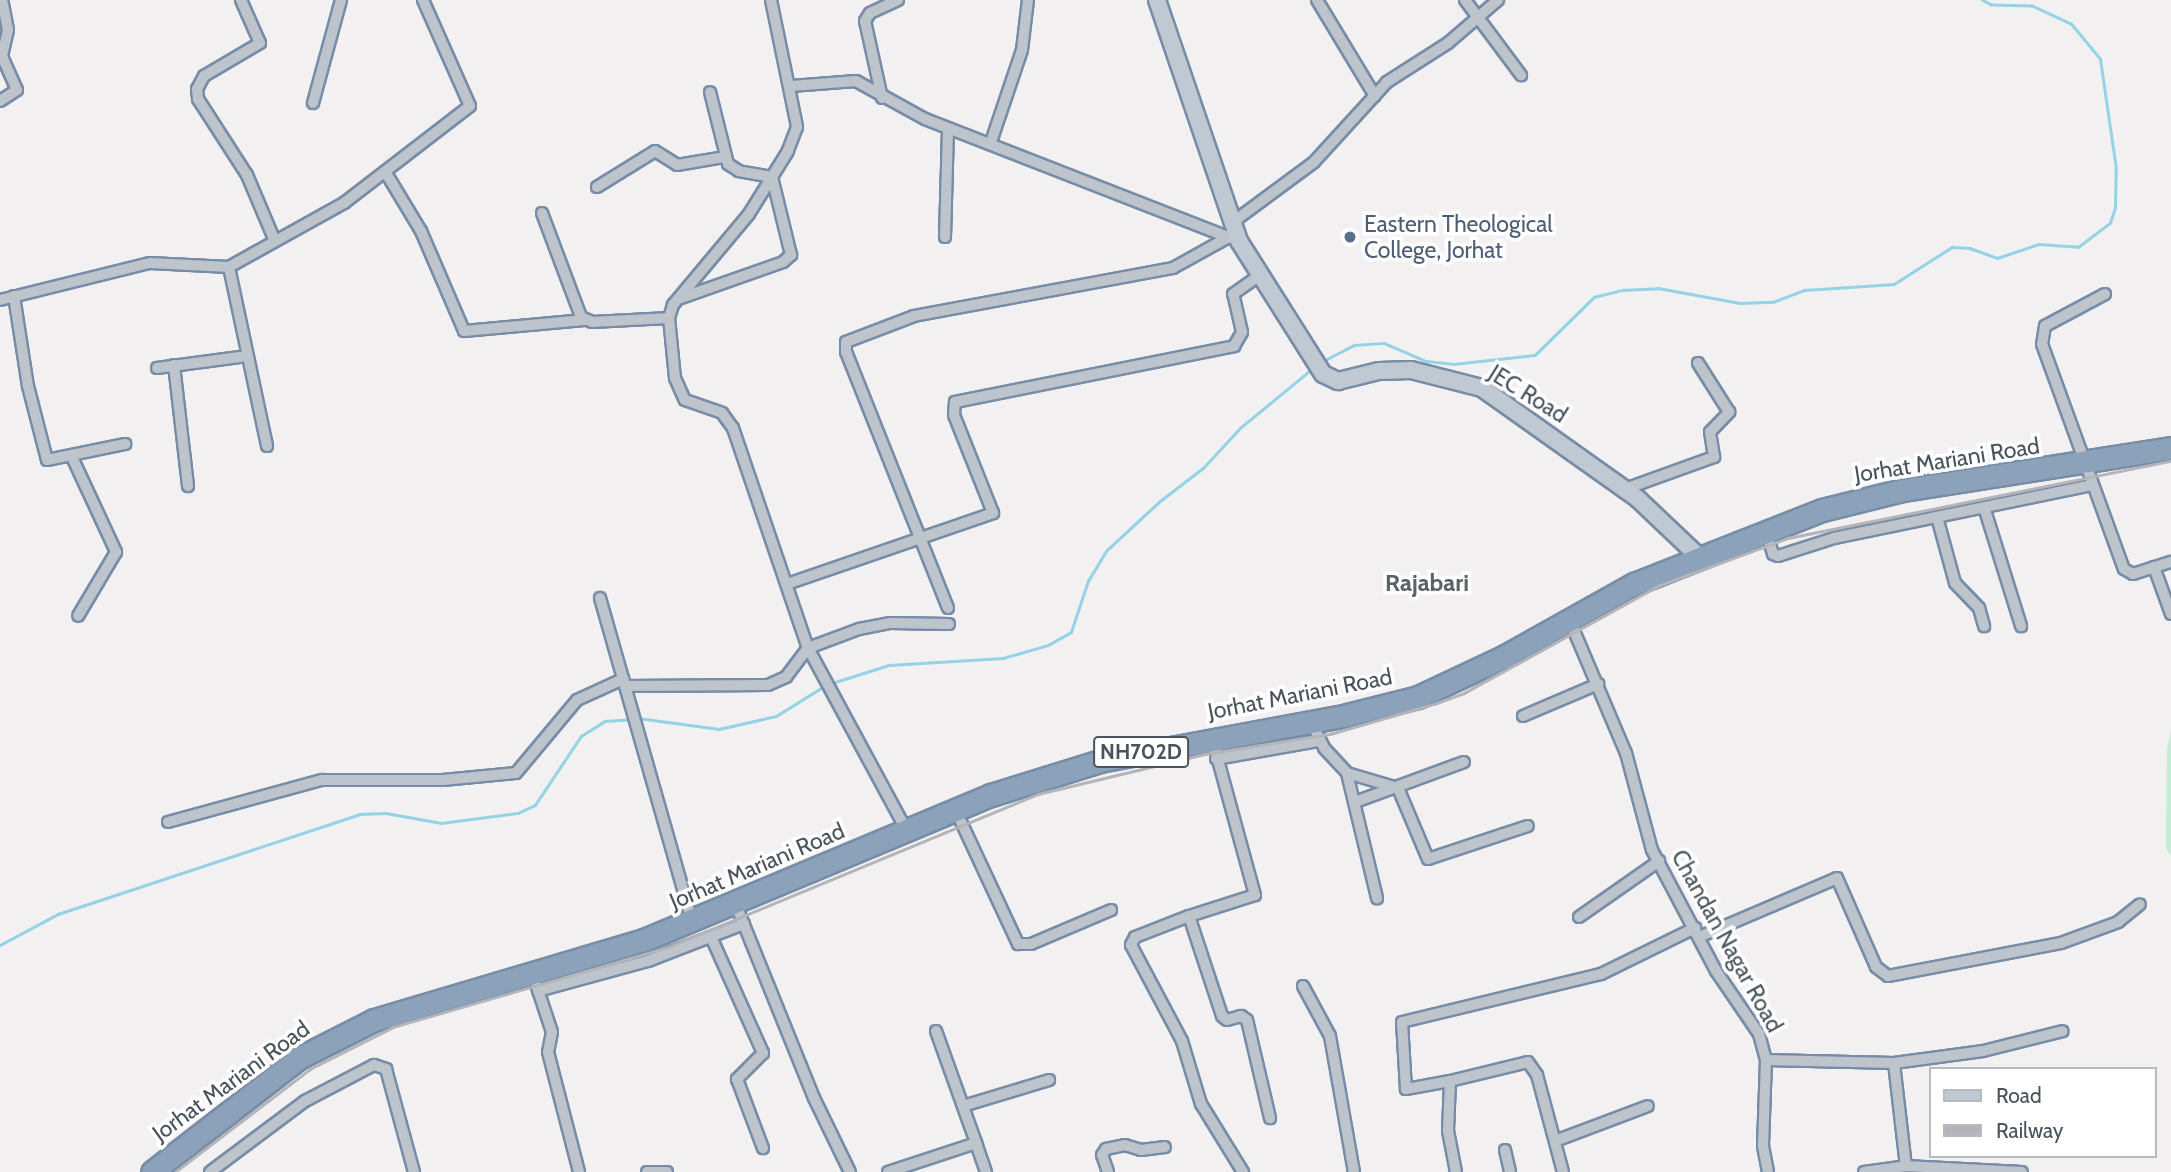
<!DOCTYPE html>
<html>
<head>
<meta charset="utf-8">
<style>
	body { margin:0 }
	#map { position:relative; width:2171px; height:1172px; overflow:hidden; background:#f2f0f0; font-family:Cabin,sans-serif }
	div>[style] { position:absolute }
	[style*='--x'] { left:calc(var(--x)*1px); top:calc(var(--y)*1px); width:calc(var(--w)*1px); rotate:calc(var(--a)*1deg) }
	.green>* { inset:0; background:#c3ecd4 }
	.stream>* { height:2.5px; margin:-1.25px; padding:0 1.25px; transform-origin:1.25px; border-radius:1.25px; background:#94d2e5 }
	.roads { filter:drop-shadow(2px 0 #778ca6) drop-shadow(-2px 0 #778ca6) drop-shadow(0 2px #778ca6) drop-shadow(0 -2px #778ca6) }
	.street>* { height:10px; margin:-5px; padding:0 5px; transform-origin:5px; border-radius:5px; background:#bdc4cc }
	.secondary>* { height:16px; margin:-8px; padding:0 8px; transform-origin:8px; border-radius:8px; background:#c0c8d2 }
	.highway>* { height:21px; margin:-10.5px; padding:0 10.5px; transform-origin:10.5px; border-radius:10.5px; background:#8ca1ba }
	.rail>* { height:2.5px; margin:-1.25px; padding:0 1.25px; transform-origin:1.25px; border-radius:1.25px; background:#b3b5ba }
	.dots>* { width:19px; height:19px; translate:-50% -50%; box-sizing:border-box; border:4px solid #fff; border-radius:50% }
	span { translate:-50% -50%; white-space:nowrap; text-align:center; line-height:1.15; -webkit-text-stroke:7px #fff; paint-order:stroke }
	.shield-label span { padding:2px 5px; background:#fff; border:2px solid; border-radius:5px; -webkit-text-stroke-width:0 }
	.shield-label { font-size:21px; color:#4a535c; font-weight:700 }
	.service-label { font-size:23px; color:#4e5e75 }
	.left { translate:0 -50%; text-align:left }
	.street-label { font-size:23px; color:#4a535c }
	.neighbourhood-label { font-size:24px; color:#5d6064; font-weight:700 }
	.legend { position:absolute; left:1929px; top:1067px; width:228px; height:91px; box-sizing:border-box; background:#fff; border:2px solid #b7babe; margin:0; padding:9px 12px; list-style:none; font-size:21px; color:#4a535c }
	.legend li { display:flex; align-items:center; gap:14px; height:35px }
	.legend b { width:35px; border:2px solid #b7babe }
</style>
</head>
<body>
<div id="map">
	<div class="green">
		<div style="clip-path:polygon(2171px 730px,2171px 856px,2166px 848px,2167px 749px)"></div>
	</div>
	<div class="stream">
		<div style="--x:1321;--y:362;--w:37;--a:-27"></div>
		<div style="--x:1354;--y:345;--w:30;--a:-4"></div>
		<div style="--x:1384;--y:343;--w:46;--a:23.2"></div>
		<div style="--x:1426;--y:361;--w:27;--a:6"></div>
		<div style="--x:1453;--y:364;--w:82;--a:-6.3"></div>
		<div style="--x:1535;--y:355;--w:83;--a:-44.5"></div>
		<div style="--x:1594;--y:297;--w:30;--a:-14"></div>
		<div style="--x:1623;--y:290;--w:35;--a:-3"></div>
		<div style="--x:1658;--y:288;--w:83;--a:10.4"></div>
		<div style="--x:1740;--y:303;--w:33;--a:-2"></div>
		<div style="--x:1773;--y:302;--w:34;--a:-21"></div>
		<div style="--x:1805;--y:290;--w:89;--a:-3.9"></div>
		<div style="--x:1894;--y:284;--w:69;--a:-32.5"></div>
		<div style="--x:1952;--y:247;--w:18;--a:3"></div>
		<div style="--x:1970;--y:248;--w:29;--a:20"></div>
		<div style="--x:1997;--y:258;--w:44;--a:-18.4"></div>
		<div style="--x:2039;--y:244;--w:39;--a:4"></div>
		<div style="--x:2078;--y:247;--w:40;--a:-37"></div>
		<div style="--x:2110;--y:223;--w:16;--a:-72"></div>
		<div style="--x:2115;--y:208;--w:39;--a:-89"></div>
		<div style="--x:2116;--y:169;--w:111;--a:-98.3"></div>
		<div style="--x:2100;--y:59;--w:45;--a:-129.6"></div>
		<div style="--x:2071;--y:24;--w:43;--a:-155.2"></div>
		<div style="--x:2032;--y:6;--w:41;--a:-178.6"></div>
		<div style="--x:1991;--y:5;--w:10;--a:-151"></div>
		<div style="--x:832;--y:683;--w:60;--a:-17.5"></div>
		<div style="--x:889;--y:665;--w:114;--a:-3.5"></div>
		<div style="--x:1003;--y:658;--w:47;--a:-16.1"></div>
		<div style="--x:1048;--y:645;--w:26;--a:-29"></div>
		<div style="--x:1071;--y:632;--w:54;--a:-71.6"></div>
		<div style="--x:1088;--y:581;--w:35;--a:-59"></div>
		<div style="--x:1106;--y:551;--w:74;--a:-42.8"></div>
		<div style="--x:1160;--y:501;--w:54;--a:-37.5"></div>
		<div style="--x:1203;--y:468;--w:54;--a:-47.2"></div>
		<div style="--x:1240;--y:428;--w:94;--a:-39.4"></div>
		<div style="--x:638;--y:718;--w:82;--a:7.7"></div>
		<div style="--x:719;--y:729;--w:58;--a:-12.8"></div>
		<div style="--x:776;--y:716;--w:59;--a:-31.8"></div>
		<div style="--x:0;--y:945;--w:66;--a:-28.1"></div>
		<div style="--x:58;--y:914;--w:318;--a:-18.3"></div>
		<div style="--x:360;--y:814;--w:26;--a:-2"></div>
		<div style="--x:386;--y:813;--w:56;--a:10.3"></div>
		<div style="--x:441;--y:823;--w:78;--a:-7.4"></div>
		<div style="--x:518;--y:813;--w:19;--a:-25"></div>
		<div style="--x:535;--y:805;--w:83;--a:-56.3"></div>
		<div style="--x:581;--y:736;--w:28;--a:-32"></div>
		<div style="--x:605;--y:721;--w:26;--a:-4"></div>
	</div>
	<div class="roads">
		<div class="street">
			<div style="--x:241;--y:0;--w:47;--a:66.2"></div>
			<div style="--x:260;--y:43;--w:65;--a:149.5"></div>
			<div style="--x:204;--y:76;--w:15;--a:118"></div>
			<div style="--x:197;--y:89;--w:10;--a:84"></div>
			<div style="--x:198;--y:99;--w:90;--a:57.2"></div>
			<div style="--x:247;--y:175;--w:69;--a:67.1"></div>
			<div style="--x:771;--y:0;--w:130;--a:78.4"></div>
			<div style="--x:797;--y:127;--w:26;--a:111"></div>
			<div style="--x:788;--y:151;--w:74;--a:121.8"></div>
			<div style="--x:749;--y:214;--w:119;--a:129.9"></div>
			<div style="--x:673;--y:305;--w:14;--a:107"></div>
			<div style="--x:669;--y:318;--w:60;--a:84.3"></div>
			<div style="--x:675;--y:378;--w:24;--a:66"></div>
			<div style="--x:685;--y:400;--w:39;--a:19"></div>
			<div style="--x:722;--y:413;--w:19;--a:54"></div>
			<div style="--x:733;--y:428;--w:232;--a:71.2"></div>
			<div style="--x:808;--y:648;--w:208;--a:61.6"></div>
			<div style="--x:1317;--y:0;--w:112;--a:58.9"></div>
			<div style="--x:1465;--y:0;--w:94;--a:53.3"></div>
			<div style="--x:791;--y:86;--w:65;--a:-4.4"></div>
			<div style="--x:856;--y:81;--w:79;--a:28.8"></div>
			<div style="--x:925;--y:119;--w:327;--a:21.3"></div>
			<div style="--x:882;--y:98;--w:79;--a:-102.4"></div>
			<div style="--x:865;--y:21;--w:9;--a:-58"></div>
			<div style="--x:870;--y:13;--w:31;--a:-25"></div>
			<div style="--x:0;--y:101;--w:20;--a:-33"></div>
			<div style="--x:17;--y:90;--w:37;--a:-114"></div>
			<div style="--x:2;--y:56;--w:27;--a:-77"></div>
			<div style="--x:8;--y:30;--w:31;--a:-101"></div>
			<div style="--x:313;--y:103;--w:107;--a:-74.8"></div>
			<div style="--x:991;--y:142;--w:97;--a:-71.4"></div>
			<div style="--x:1022;--y:50;--w:50;--a:-83.2"></div>
			<div style="--x:386;--y:173;--w:68;--a:58.9"></div>
			<div style="--x:421;--y:231;--w:109;--a:66.7"></div>
			<div style="--x:464;--y:331;--w:121;--a:-5.2"></div>
			<div style="--x:597;--y:187;--w:68;--a:-31.8"></div>
			<div style="--x:655;--y:151;--w:26;--a:32"></div>
			<div style="--x:677;--y:165;--w:49;--a:-9.5"></div>
			<div style="--x:542;--y:213;--w:111;--a:69.4"></div>
			<div style="--x:581;--y:317;--w:12;--a:24"></div>
			<div style="--x:592;--y:322;--w:77;--a:-3"></div>
			<div style="--x:1233;--y:222;--w:101;--a:-36.5"></div>
			<div style="--x:1314;--y:162;--w:108;--a:-47.6"></div>
			<div style="--x:1387;--y:82;--w:72;--a:-32.6"></div>
			<div style="--x:1448;--y:43;--w:66;--a:-40.7"></div>
			<div style="--x:945;--y:237;--w:109;--a:-88.4"></div>
			<div style="--x:229;--y:267;--w:183;--a:78"></div>
			<div style="--x:2105;--y:294;--w:68;--a:151.9"></div>
			<div style="--x:2045;--y:326;--w:18;--a:99"></div>
			<div style="--x:2042;--y:344;--w:239;--a:70"></div>
			<div style="--x:2124;--y:569;--w:10;--a:29"></div>
			<div style="--x:2133;--y:574;--w:40;--a:-18"></div>
			<div style="--x:14;--y:296;--w:91;--a:81.2"></div>
			<div style="--x:28;--y:386;--w:76;--a:75.6"></div>
			<div style="--x:47;--y:460;--w:80;--a:-11.6"></div>
			<div style="--x:681;--y:298;--w:108;--a:-19.4"></div>
			<div style="--x:783;--y:262;--w:11;--a:-41"></div>
			<div style="--x:791;--y:255;--w:80;--a:-103.7"></div>
			<div style="--x:772;--y:177;--w:34;--a:-170"></div>
			<div style="--x:739;--y:171;--w:13;--a:-148"></div>
			<div style="--x:728;--y:164;--w:74;--a:-104"></div>
			<div style="--x:0;--y:300;--w:154;--a:-13.9"></div>
			<div style="--x:150;--y:263;--w:79;--a:2.9"></div>
			<div style="--x:229;--y:267;--w:132;--a:-29.1"></div>
			<div style="--x:344;--y:203;--w:159;--a:-37.6"></div>
			<div style="--x:470;--y:106;--w:116;--a:-113.9"></div>
			<div style="--x:174;--y:365;--w:122;--a:83.4"></div>
			<div style="--x:157;--y:368;--w:91;--a:-7.6"></div>
			<div style="--x:72;--y:457;--w:105;--a:65.1"></div>
			<div style="--x:116;--y:552;--w:74;--a:120.7"></div>
			<div style="--x:1625;--y:489;--w:95;--a:-19.8"></div>
			<div style="--x:1714;--y:457;--w:25;--a:-99"></div>
			<div style="--x:1710;--y:432;--w:28;--a:-46"></div>
			<div style="--x:1729;--y:412;--w:58;--a:-122.3"></div>
			<div style="--x:1984;--y:507;--w:125;--a:72.7"></div>
			<div style="--x:1937;--y:517;--w:68;--a:74.7"></div>
			<div style="--x:1955;--y:583;--w:35;--a:46"></div>
			<div style="--x:1979;--y:608;--w:19;--a:74"></div>
			<div style="--x:1765;--y:529;--w:26;--a:72"></div>
			<div style="--x:1773;--y:554;--w:5;--a:22"></div>
			<div style="--x:1778;--y:556;--w:59;--a:-17.8"></div>
			<div style="--x:1834;--y:538;--w:263;--a:-11.6"></div>
			<div style="--x:2154;--y:567;--w:50;--a:70.1"></div>
			<div style="--x:787;--y:584;--w:218;--a:-19"></div>
			<div style="--x:993;--y:513;--w:105;--a:-111.7"></div>
			<div style="--x:954;--y:415;--w:13;--a:-86"></div>
			<div style="--x:955;--y:402;--w:285;--a:-11.3"></div>
			<div style="--x:1234;--y:346;--w:16;--a:-60"></div>
			<div style="--x:1242;--y:332;--w:39;--a:-103"></div>
			<div style="--x:1233;--y:294;--w:32;--a:-35"></div>
			<div style="--x:600;--y:598;--w:337;--a:74.1"></div>
			<div style="--x:948;--y:608;--w:276;--a:-111.7"></div>
			<div style="--x:846;--y:352;--w:10;--a:-90"></div>
			<div style="--x:846;--y:342;--w:73;--a:-20.9"></div>
			<div style="--x:914;--y:316;--w:263;--a:-10.5"></div>
			<div style="--x:1173;--y:268;--w:62;--a:-29.1"></div>
			<div style="--x:1569;--y:619;--w:146;--a:67"></div>
			<div style="--x:1626;--y:753;--w:100;--a:75"></div>
			<div style="--x:1652;--y:850;--w:137;--a:62.1"></div>
			<div style="--x:1716;--y:971;--w:76;--a:55.7"></div>
			<div style="--x:1759;--y:1034;--w:27;--a:75"></div>
			<div style="--x:1766;--y:1060;--w:86;--a:92"></div>
			<div style="--x:1763;--y:1146;--w:26;--a:79"></div>
			<div style="--x:625;--y:686;--w:143;--a:-0.4"></div>
			<div style="--x:768;--y:685;--w:20;--a:-24"></div>
			<div style="--x:786;--y:677;--w:36;--a:-53"></div>
			<div style="--x:808;--y:648;--w:54;--a:-20.4"></div>
			<div style="--x:859;--y:629;--w:32;--a:-11"></div>
			<div style="--x:890;--y:623;--w:59;--a:1"></div>
			<div style="--x:1523;--y:716;--w:82;--a:-23.1"></div>
			<div style="--x:1311;--y:722;--w:29;--a:63"></div>
			<div style="--x:1324;--y:748;--w:34;--a:47"></div>
			<div style="--x:1347;--y:773;--w:53;--a:16.4"></div>
			<div style="--x:1398;--y:788;--w:77;--a:67.1"></div>
			<div style="--x:1428;--y:859;--w:105;--a:-18.3"></div>
			<div style="--x:1212;--y:738;--w:163;--a:74.7"></div>
			<div style="--x:1255;--y:895;--w:69;--a:162.3"></div>
			<div style="--x:1189;--y:916;--w:105;--a:71.7"></div>
			<div style="--x:1222;--y:1016;--w:6;--a:39"></div>
			<div style="--x:1227;--y:1020;--w:15;--a:-16"></div>
			<div style="--x:1241;--y:1016;--w:7;--a:34"></div>
			<div style="--x:1247;--y:1020;--w:101;--a:76.8"></div>
			<div style="--x:1216;--y:759;--w:105;--a:-9.9"></div>
			<div style="--x:1347;--y:773;--w:129;--a:76.5"></div>
			<div style="--x:1355;--y:802;--w:116;--a:-20.2"></div>
			<div style="--x:956;--y:811;--w:147;--a:65"></div>
			<div style="--x:1018;--y:944;--w:13;--a:0"></div>
			<div style="--x:1031;--y:944;--w:87;--a:-23"></div>
			<div style="--x:168;--y:822;--w:160;--a:-15.3"></div>
			<div style="--x:322;--y:780;--w:121;--a:0"></div>
			<div style="--x:443;--y:780;--w:73;--a:-5.5"></div>
			<div style="--x:516;--y:773;--w:95;--a:-50.1"></div>
			<div style="--x:577;--y:700;--w:51;--a:-24.5"></div>
			<div style="--x:736;--y:905;--w:208;--a:68"></div>
			<div style="--x:814;--y:1098;--w:82;--a:64.1"></div>
			<div style="--x:1189;--y:916;--w:58;--a:158.7"></div>
			<div style="--x:1135;--y:937;--w:9;--a:117"></div>
			<div style="--x:1131;--y:945;--w:109;--a:62"></div>
			<div style="--x:1182;--y:1041;--w:66;--a:73.2"></div>
			<div style="--x:1201;--y:1104;--w:80;--a:58.3"></div>
			<div style="--x:1579;--y:917;--w:98;--a:-35"></div>
			<div style="--x:1699;--y:937;--w:150;--a:-23.1"></div>
			<div style="--x:1837;--y:878;--w:97;--a:66.3"></div>
			<div style="--x:1876;--y:967;--w:15;--a:37"></div>
			<div style="--x:1888;--y:976;--w:176;--a:-10.8"></div>
			<div style="--x:2061;--y:943;--w:61;--a:-20.2"></div>
			<div style="--x:2118;--y:922;--w:28;--a:-39"></div>
			<div style="--x:712;--y:939;--w:125;--a:65.9"></div>
			<div style="--x:763;--y:1053;--w:37;--a:135"></div>
			<div style="--x:737;--y:1079;--w:74;--a:69.4"></div>
			<div style="--x:1303;--y:986;--w:57;--a:61.6"></div>
			<div style="--x:1330;--y:1036;--w:138;--a:80"></div>
			<div style="--x:537;--y:987;--w:47;--a:71.6"></div>
			<div style="--x:552;--y:1032;--w:20;--a:101"></div>
			<div style="--x:548;--y:1052;--w:124;--a:75.5"></div>
			<div style="--x:538;--y:991;--w:114;--a:-15.3"></div>
			<div style="--x:648;--y:961;--w:103;--a:-21.1"></div>
			<div style="--x:936;--y:1031;--w:119;--a:70.3"></div>
			<div style="--x:1766;--y:1060;--w:128;--a:1.3"></div>
			<div style="--x:1894;--y:1063;--w:90;--a:-7.7"></div>
			<div style="--x:1983;--y:1051;--w:82;--a:-14"></div>
			<div style="--x:1894;--y:1063;--w:104;--a:83.4"></div>
			<div style="--x:1450;--y:1081;--w:45;--a:169.7"></div>
			<div style="--x:1406;--y:1089;--w:67;--a:-93.4"></div>
			<div style="--x:1402;--y:1022;--w:205;--a:-13.6"></div>
			<div style="--x:1601;--y:974;--w:105;--a:-26.1"></div>
			<div style="--x:963;--y:1106;--w:90;--a:-16.8"></div>
			<div style="--x:1555;--y:1141;--w:99;--a:-20.6"></div>
			<div style="--x:1505;--y:1150;--w:23;--a:77"></div>
			<div style="--x:210;--y:1172;--w:119;--a:-36.8"></div>
			<div style="--x:305;--y:1101;--w:78;--a:-27.6"></div>
			<div style="--x:374;--y:1065;--w:13;--a:18"></div>
			<div style="--x:386;--y:1069;--w:107;--a:74.8"></div>
			<div style="--x:647;--y:1172;--w:20;--a:0"></div>
			<div style="--x:888;--y:1172;--w:93;--a:-18.2"></div>
			<div style="--x:976;--y:1143;--w:31;--a:71"></div>
			<div style="--x:1108;--y:1172;--w:18;--a:-109"></div>
			<div style="--x:1102;--y:1155;--w:7;--a:-56"></div>
			<div style="--x:1106;--y:1149;--w:19;--a:-12"></div>
			<div style="--x:1125;--y:1145;--w:17;--a:17"></div>
			<div style="--x:1141;--y:1150;--w:24;--a:-7"></div>
			<div style="--x:1456;--y:1172;--w:42;--a:-101"></div>
			<div style="--x:1448;--y:1131;--w:50;--a:-87.7"></div>
			<div style="--x:1450;--y:1081;--w:80;--a:-13.7"></div>
			<div style="--x:1528;--y:1062;--w:16;--a:55"></div>
			<div style="--x:1537;--y:1075;--w:100;--a:75"></div>
			<div style="--x:1864;--y:1172;--w:42;--a:-8.1"></div>
			<div style="--x:1906;--y:1166;--w:116;--a:3"></div>
		</div>
		<div class="secondary">
			<div style="--x:1157;--y:0;--w:255;--a:71.2"></div>
			<div style="--x:1239;--y:241;--w:157;--a:57.7"></div>
			<div style="--x:1323;--y:374;--w:17;--a:25"></div>
			<div style="--x:1338;--y:381;--w:42;--a:-13.7"></div>
			<div style="--x:1379;--y:371;--w:32;--a:-2"></div>
			<div style="--x:1411;--y:370;--w:73;--a:14.2"></div>
			<div style="--x:1482;--y:388;--w:191;--a:35.4"></div>
			<div style="--x:1638;--y:499;--w:83;--a:43.5"></div>
		</div>
		<div class="highway">
			<div style="--x:152;--y:1172;--w:186;--a:-37.8"></div>
			<div style="--x:299;--y:1058;--w:84;--a:-26.9"></div>
			<div style="--x:374;--y:1020;--w:282;--a:-16.5"></div>
			<div style="--x:644;--y:940;--w:376;--a:-22.7"></div>
			<div style="--x:991;--y:795;--w:114;--a:-17.3"></div>
			<div style="--x:1100;--y:761;--w:251;--a:-10.5"></div>
			<div style="--x:1347;--y:715;--w:73;--a:-14.2"></div>
			<div style="--x:1418;--y:697;--w:96;--a:-25.2"></div>
			<div style="--x:1505;--y:656;--w:148;--a:-29.2"></div>
			<div style="--x:1634;--y:584;--w:202;--a:-21.5"></div>
			<div style="--x:1822;--y:510;--w:83;--a:-13.9"></div>
			<div style="--x:1903;--y:490;--w:271;--a:-8.9"></div>
		</div>
	</div>
	<div class="rail">
		<div style="--x:175;--y:1172;--w:170;--a:-37.3"></div>
		<div style="--x:310;--y:1069;--w:93;--a:-26.8"></div>
		<div style="--x:393;--y:1027;--w:290;--a:-16.2"></div>
		<div style="--x:671;--y:946;--w:397;--a:-22.5"></div>
		<div style="--x:1038;--y:794;--w:172;--a:-13.5"></div>
		<div style="--x:1205;--y:754;--w:127;--a:-9.1"></div>
		<div style="--x:1330;--y:734;--w:108;--a:-16.1"></div>
		<div style="--x:1434;--y:704;--w:32;--a:-20"></div>
		<div style="--x:1464;--y:693;--w:222;--a:-28.9"></div>
		<div style="--x:1658;--y:586;--w:139;--a:-20.3"></div>
		<div style="--x:1788;--y:538;--w:391;--a:-11.4"></div>
	</div>
	<div class="dots">
		<div style="left:1350px;top:237px;background:#5c6f8a"></div>
	</div>
	<div class="shield-label">
		<span style="left:1141px;top:752px">NH702D</span>
	</div>
	<div class="service-label">
		<span class="left" style="left:1364px;top:237px">Eastern Theological<br>College, Jorhat</span>
	</div>
	<div class="street-label">
		<span style="left:1528px;top:394px;rotate:32deg">JEC Road</span>
		<span style="left:1947px;top:460px;rotate:-9deg">Jorhat Mariani Road</span>
		<span style="left:1300px;top:694px;rotate:-11deg">Jorhat Mariani Road</span>
		<span style="left:757px;top:866px;rotate:-23deg">Jorhat Mariani Road</span>
		<span style="left:1727px;top:941px;rotate:61deg">Chandan Nagar Road</span>
		<span style="left:231px;top:1081px;rotate:-36deg">Jorhat Mariani Road</span>
	</div>
	<div class="neighbourhood-label">
		<span style="left:1427px;top:583px">Rajabari</span>
	</div>
	<ul class="legend">
	<li><b style="height:9px;background:#c0c8d2"></b>Road</li>
	<li><b style="height:9px;background:#b3b5ba"></b>Railway</li>
	</ul>
</div>
</body>
</html>
